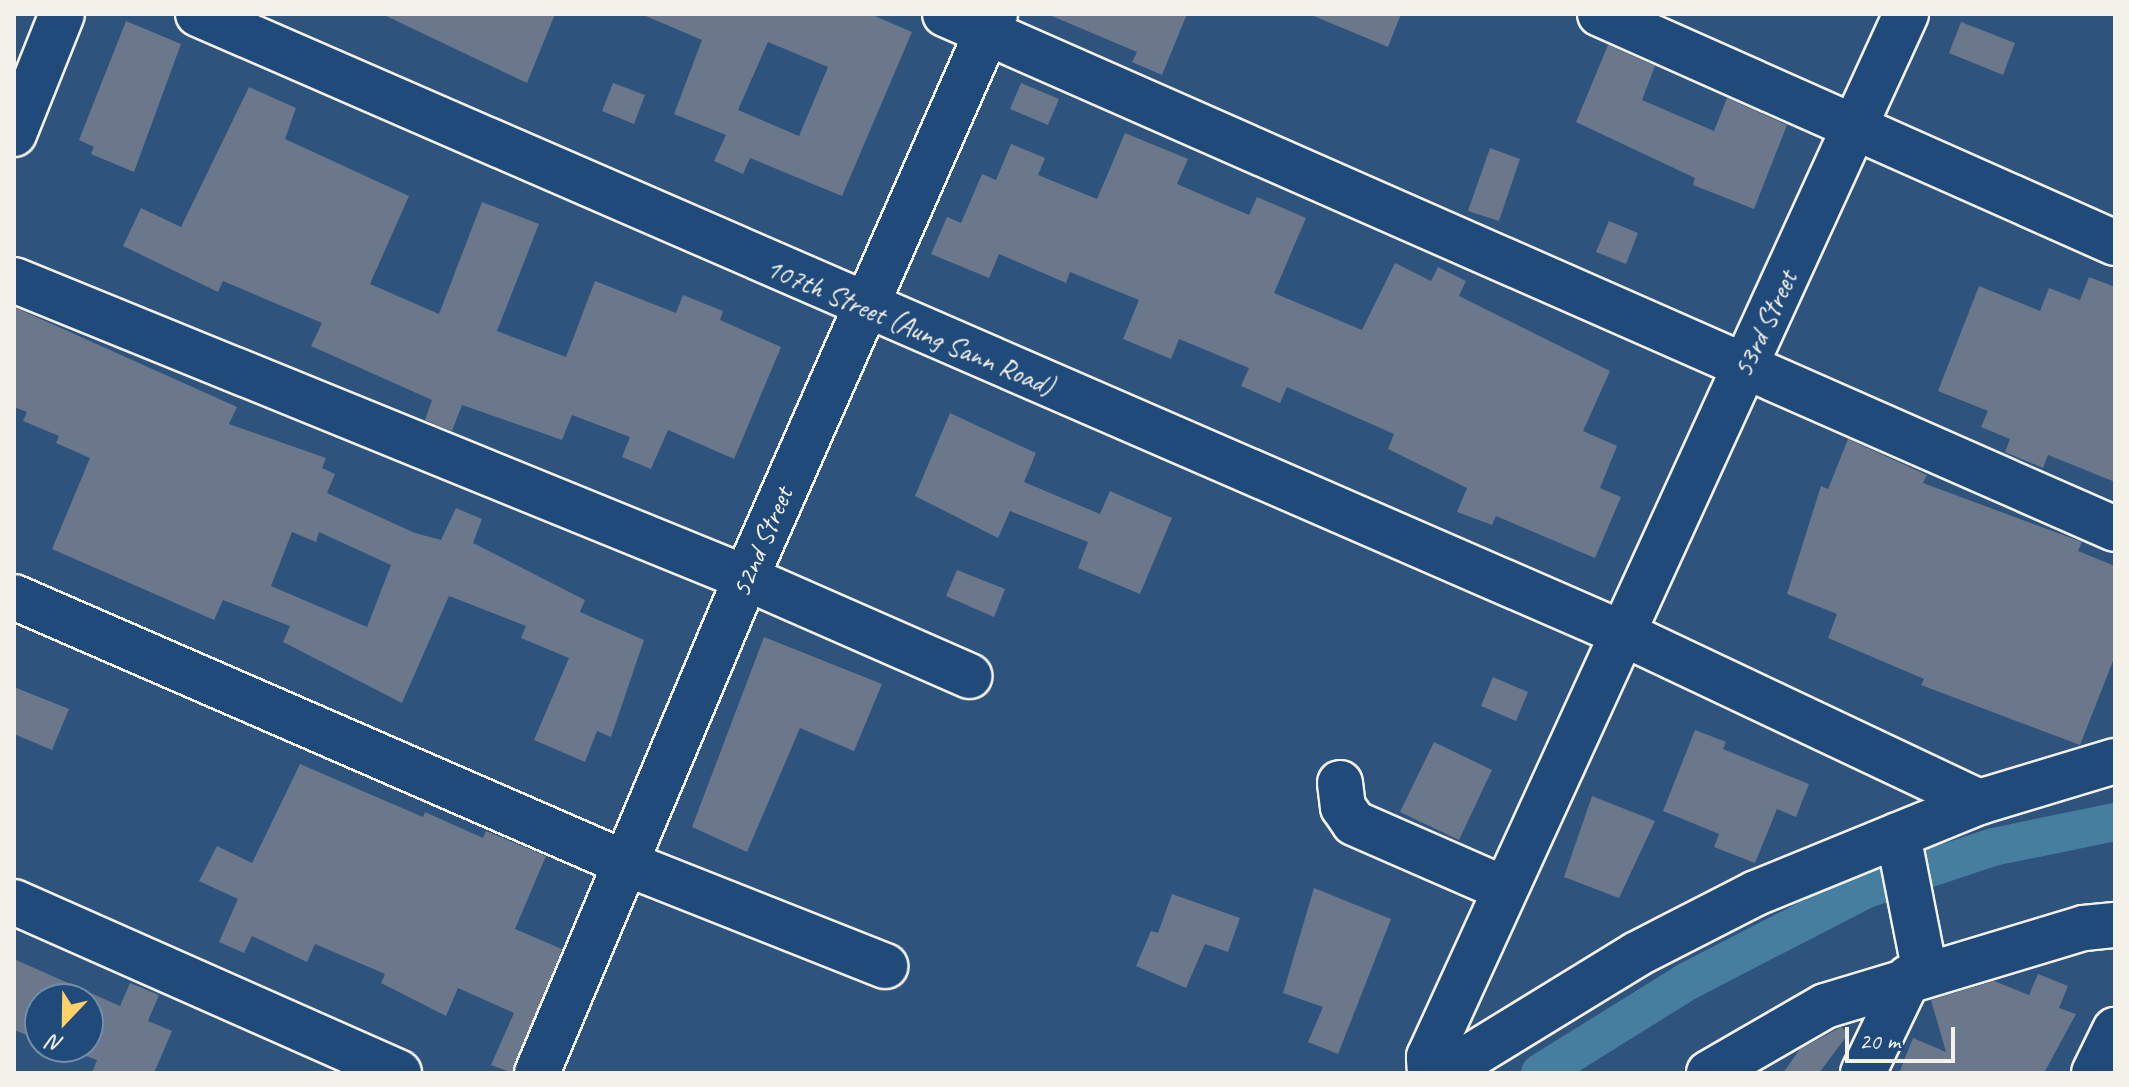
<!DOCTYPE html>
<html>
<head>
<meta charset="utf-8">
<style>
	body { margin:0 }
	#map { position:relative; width:2129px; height:1087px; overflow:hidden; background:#2e537d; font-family:Caveat,sans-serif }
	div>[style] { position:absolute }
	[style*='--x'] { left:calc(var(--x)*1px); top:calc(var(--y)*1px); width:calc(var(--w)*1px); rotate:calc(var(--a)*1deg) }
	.canal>* { height:38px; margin:-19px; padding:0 19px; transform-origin:19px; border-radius:19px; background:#457e9f }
	.building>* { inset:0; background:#6b778a }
	.roads { filter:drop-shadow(2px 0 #f4f1e8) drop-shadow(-2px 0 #f4f1e8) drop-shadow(0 2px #f4f1e8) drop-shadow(0 -2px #f4f1e8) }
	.minor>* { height:44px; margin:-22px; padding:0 22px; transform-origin:22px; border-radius:22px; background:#1f4a7a }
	span { translate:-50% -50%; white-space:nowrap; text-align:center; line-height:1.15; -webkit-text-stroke:6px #1f4a7a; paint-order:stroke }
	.street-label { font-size:28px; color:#f4f1e8 }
	.frame { position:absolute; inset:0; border:16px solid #f4f1e8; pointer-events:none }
	.north { position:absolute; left:24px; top:983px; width:80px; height:80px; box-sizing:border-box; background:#1f4a7a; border:2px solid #748da6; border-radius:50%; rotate:202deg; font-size:22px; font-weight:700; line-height:32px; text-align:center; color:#f4f1e8 }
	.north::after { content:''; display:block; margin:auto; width:28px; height:36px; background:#ffd166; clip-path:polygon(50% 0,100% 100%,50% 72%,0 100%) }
	.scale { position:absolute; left:1845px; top:1027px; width:110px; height:36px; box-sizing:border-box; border:4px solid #f4f1e8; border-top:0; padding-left:10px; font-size:24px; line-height:28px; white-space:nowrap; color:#f4f1e8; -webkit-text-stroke:6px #1f4a7a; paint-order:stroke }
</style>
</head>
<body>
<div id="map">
	<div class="canal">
		<div style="--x:1540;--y:1073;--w:172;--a:-31.9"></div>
		<div style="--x:1686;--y:982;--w:200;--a:-27.3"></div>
		<div style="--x:1864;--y:890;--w:136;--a:-18.4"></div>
		<div style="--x:1993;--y:847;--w:125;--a:-11.6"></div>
	</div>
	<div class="building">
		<div style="clip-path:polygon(382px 14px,555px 14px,527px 83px)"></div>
		<div style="clip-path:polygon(evenodd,641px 14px,870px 14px,912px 32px,842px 196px,750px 158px,743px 174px,714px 161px,726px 135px,674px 114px,702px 40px,641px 14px,768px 42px,828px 67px,799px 136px,738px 110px,768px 42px)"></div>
		<div style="clip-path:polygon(1047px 14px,1187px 14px,1162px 75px,1132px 62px,1137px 52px)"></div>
		<div style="clip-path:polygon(1309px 14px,1401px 14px,1388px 47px)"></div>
		<div style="clip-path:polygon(126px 21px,181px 44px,134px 172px,91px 154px,94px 147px,79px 140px)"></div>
		<div style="clip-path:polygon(1961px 22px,2015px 43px,2003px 75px,1949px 53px)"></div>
		<div style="clip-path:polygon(1608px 45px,1655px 66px,1642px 100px,1714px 131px,1727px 98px,1787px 125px,1754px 209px,1693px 185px,1695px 178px,1576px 122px)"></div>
		<div style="clip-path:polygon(613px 83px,645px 95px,634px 124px,602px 111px)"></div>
		<div style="clip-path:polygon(1021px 83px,1059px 99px,1048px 125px,1010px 109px)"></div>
		<div style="clip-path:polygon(249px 87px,296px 108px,285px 139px,409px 196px,370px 284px,439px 314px,482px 202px,539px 224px,497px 331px,566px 357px,595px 281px,676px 313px,683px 295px,723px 311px,720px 320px,781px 347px,734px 459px,668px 430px,651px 469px,622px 457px,630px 437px,572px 415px,562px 440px,462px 405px,452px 431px,425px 420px,432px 400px,311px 346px,322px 323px,223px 281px,218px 292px,123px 246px,141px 208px,181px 227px)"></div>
		<div style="clip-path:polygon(1125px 133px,1188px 159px,1177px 184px,1249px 215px,1257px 197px,1306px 218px,1274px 293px,1362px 330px,1395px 263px,1431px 281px,1438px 267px,1466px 281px,1459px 296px,1610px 371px,1583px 431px,1617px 446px,1600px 488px,1621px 497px,1595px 558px,1496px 516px,1492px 525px,1457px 512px,1467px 488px,1388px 449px,1394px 434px,1287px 387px,1280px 403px,1241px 386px,1249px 368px,1179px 339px,1171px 359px,1123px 339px,1139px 300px,1070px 272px,1066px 283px,999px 254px,989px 278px,931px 254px,947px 217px,961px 223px,982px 174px,996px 180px,1011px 144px,1045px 158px,1038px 175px,1097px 199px)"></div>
		<div style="clip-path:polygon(1490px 148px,1520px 159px,1499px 221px,1468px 211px)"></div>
		<div style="clip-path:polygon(1609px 221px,1638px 233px,1626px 264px,1596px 252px)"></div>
		<div style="clip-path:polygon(2089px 277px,2115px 287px,2115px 482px,2048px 455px,2043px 468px,2005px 452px,2010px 439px,1981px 427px,1988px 411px,1938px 391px,1979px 286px,2040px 311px,2049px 288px,2080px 300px)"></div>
		<div style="clip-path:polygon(evenodd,14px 307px,237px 407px,229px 424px,326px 458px,322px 468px,335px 474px,327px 493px,415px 533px,441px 540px,456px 508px,482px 519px,473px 543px,585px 600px,580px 612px,644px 640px,611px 737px,597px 731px,585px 762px,534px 740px,569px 658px,521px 638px,526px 626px,449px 596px,402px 703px,283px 642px,290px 626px,223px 600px,214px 620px,52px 549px,90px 458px,56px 443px,59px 436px,23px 421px,27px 412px,14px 407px,14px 307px,292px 532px,316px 542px,319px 532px,391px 565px,367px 627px,271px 586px,292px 532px)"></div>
		<div style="clip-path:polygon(950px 413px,1036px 453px,1024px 482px,1100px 514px,1110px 491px,1172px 518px,1140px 594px,1078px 568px,1088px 542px,1010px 511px,998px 538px,915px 496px)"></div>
		<div style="clip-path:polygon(1848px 439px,1927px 475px,1923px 483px,2082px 542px,2078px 551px,2115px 566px,2115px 656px,2080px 745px,1921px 685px,1924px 679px,1828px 638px,1837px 614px,1787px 594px,1821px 486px,1828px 489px)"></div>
		<div style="clip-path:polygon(957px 570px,1005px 589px,994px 617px,946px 596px)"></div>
		<div style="clip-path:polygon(764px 637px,882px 684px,854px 751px,800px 728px,747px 852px,692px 827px)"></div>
		<div style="clip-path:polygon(1493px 677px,1528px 692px,1516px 721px,1481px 706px)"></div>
		<div style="clip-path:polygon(14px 687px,69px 709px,52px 750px,14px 734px)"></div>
		<div style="clip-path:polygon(1695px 730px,1726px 742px,1723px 749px,1809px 784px,1796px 817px,1777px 809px,1755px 863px,1714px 847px,1719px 834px,1663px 811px)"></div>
		<div style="clip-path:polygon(1434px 742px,1492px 770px,1459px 840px,1400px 812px)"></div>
		<div style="clip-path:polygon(300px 764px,423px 817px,425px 812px,483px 838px,486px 831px,546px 856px,515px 929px,562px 949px,513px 1073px,491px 1065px,514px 1013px,458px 988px,446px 1016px,381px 983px,385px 974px,315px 944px,307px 962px,252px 936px,244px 953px,219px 942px,238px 899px,199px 881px,217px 846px,252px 863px)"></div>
		<div style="clip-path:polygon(1592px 796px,1655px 821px,1619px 898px,1564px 877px)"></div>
		<div style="clip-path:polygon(1314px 888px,1391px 919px,1338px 1054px,1308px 1042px,1323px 1007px,1283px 993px)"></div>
		<div style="clip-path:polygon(1172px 894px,1240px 918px,1228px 952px,1205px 944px,1186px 988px,1136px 966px,1151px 931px,1158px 933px)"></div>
		<div style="clip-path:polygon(14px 959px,120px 1006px,130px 983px,159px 995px,148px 1021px,172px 1031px,154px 1073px,92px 1073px,97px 1060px,61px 1047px,88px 1047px,88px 999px,40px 999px,40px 1040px,14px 1030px)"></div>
		<div style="clip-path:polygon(2038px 974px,2068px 986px,2059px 1008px,2076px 1014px,2044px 1073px,1899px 1073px,1913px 1038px,1946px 1052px,1931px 1000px,1994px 981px,2029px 995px)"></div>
		<div style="clip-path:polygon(1841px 1027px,1849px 1033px,1819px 1073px,1783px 1073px,1800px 1049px)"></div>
	</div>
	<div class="roads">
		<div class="minor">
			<div style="--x:198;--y:14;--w:1555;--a:23.5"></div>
			<div style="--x:1624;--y:634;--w:393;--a:25.3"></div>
			<div style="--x:945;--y:14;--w:1278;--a:23.76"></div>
			<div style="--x:1600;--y:14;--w:564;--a:23.97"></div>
			<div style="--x:14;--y:134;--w:129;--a:-68.2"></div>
			<div style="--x:14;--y:280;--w:790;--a:22.15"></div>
			<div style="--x:746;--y:578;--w:244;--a:23.7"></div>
			<div style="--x:14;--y:597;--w:666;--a:23.53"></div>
			<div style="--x:625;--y:863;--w:280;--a:21.6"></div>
			<div style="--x:1340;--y:783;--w:24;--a:83"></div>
			<div style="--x:1343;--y:807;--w:19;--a:55"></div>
			<div style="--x:1354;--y:823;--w:165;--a:23.6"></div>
			<div style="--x:1898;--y:835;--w:141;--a:78.9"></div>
			<div style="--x:14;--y:902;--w:421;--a:23.9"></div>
			<div style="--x:537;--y:1073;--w:537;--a:-67.11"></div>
			<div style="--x:746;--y:578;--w:617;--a:-66.18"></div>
			<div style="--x:1430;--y:1073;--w:16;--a:-94"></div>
			<div style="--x:1429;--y:1057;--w:1147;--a:-65.42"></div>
			<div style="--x:1443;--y:1073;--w:228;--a:-31.5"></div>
			<div style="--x:1637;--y:954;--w:134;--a:-27.1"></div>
			<div style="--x:1756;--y:893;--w:241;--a:-22.2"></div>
			<div style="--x:1979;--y:802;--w:142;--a:-16.8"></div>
			<div style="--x:1709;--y:1073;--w:134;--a:-30"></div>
			<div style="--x:1825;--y:1006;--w:270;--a:-16.8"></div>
			<div style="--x:2084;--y:928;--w:31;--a:-6"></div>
			<div style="--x:1863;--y:1073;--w:106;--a:-64.4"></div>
			<div style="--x:2094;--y:1073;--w:48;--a:-64"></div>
		</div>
	</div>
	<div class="street-label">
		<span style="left:1765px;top:324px;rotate:-65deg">53rd Street</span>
		<span style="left:910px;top:327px;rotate:23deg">107th Street (Aung Sann Road)</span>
		<span style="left:762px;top:542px;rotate:-67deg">52nd Street</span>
	</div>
	<div class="frame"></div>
	<div class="north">N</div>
	<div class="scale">20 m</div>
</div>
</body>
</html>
